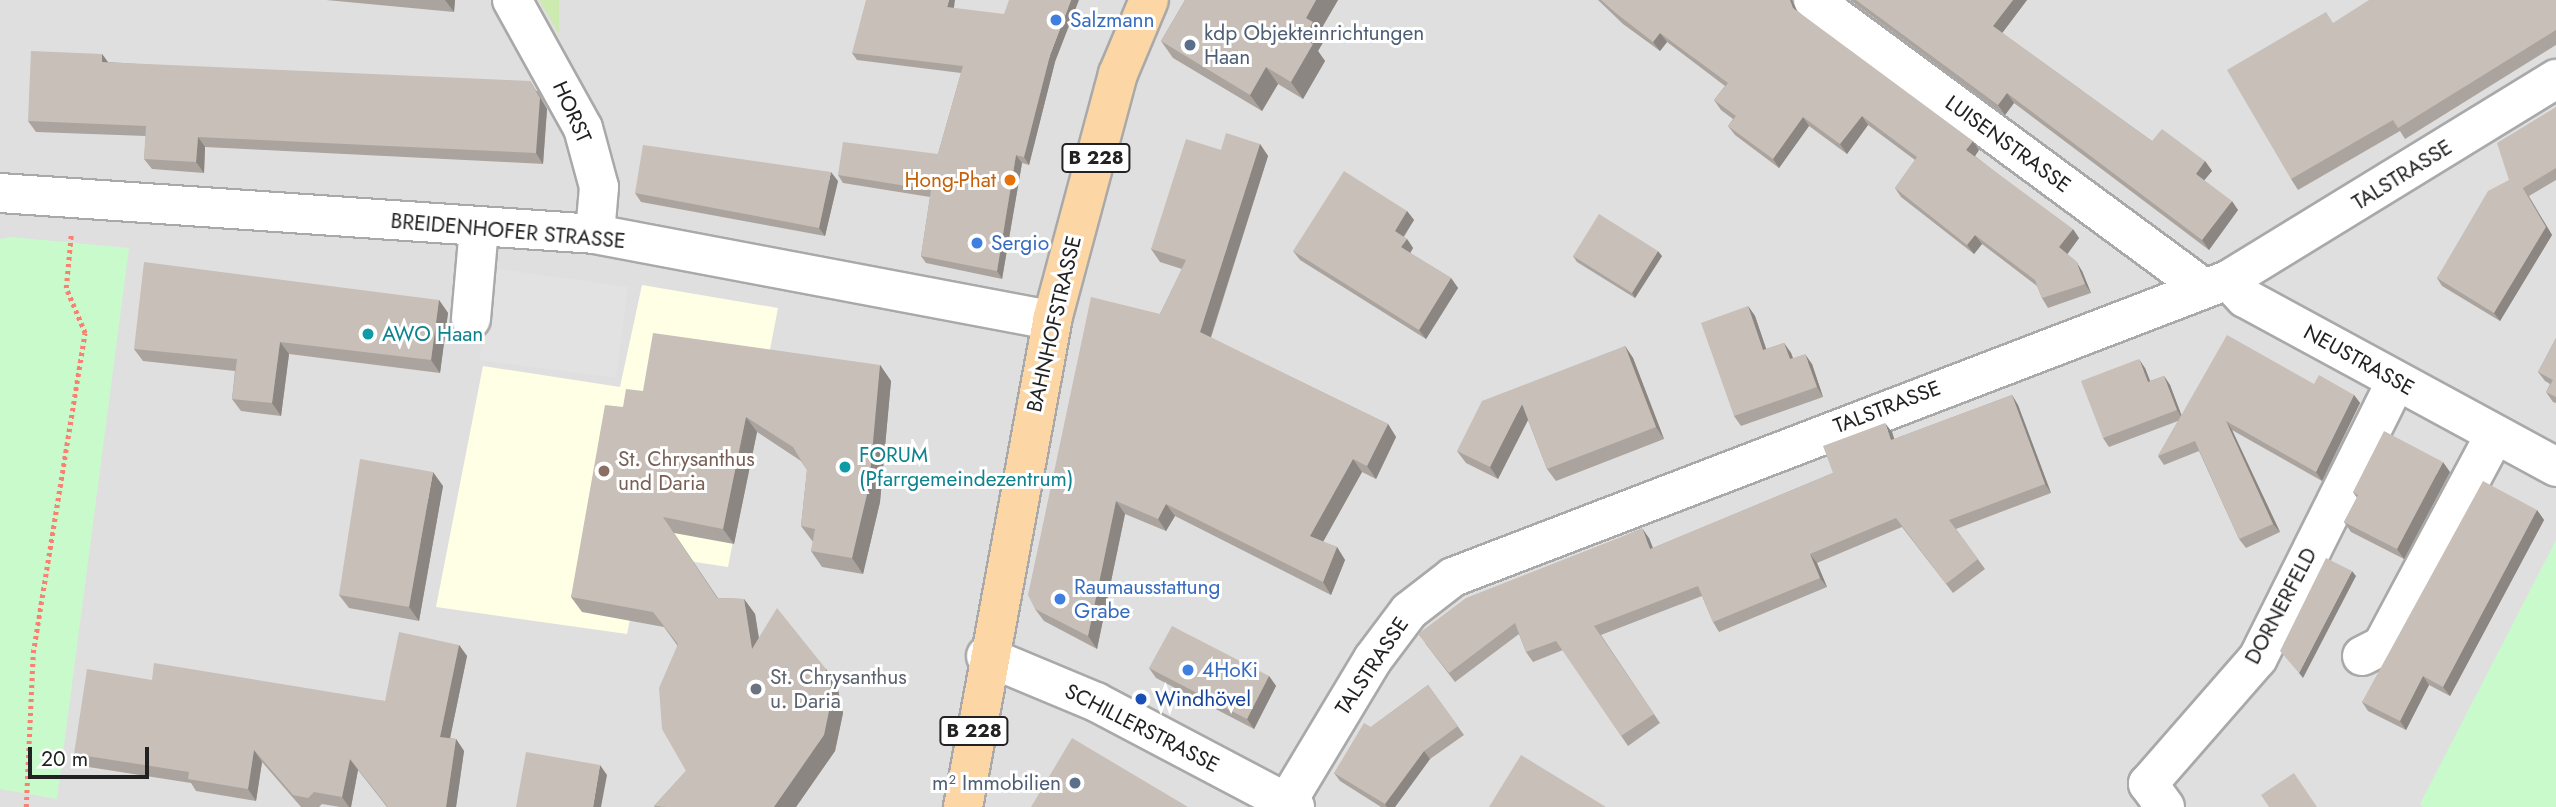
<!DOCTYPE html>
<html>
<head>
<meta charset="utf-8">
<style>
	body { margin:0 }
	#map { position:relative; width:2556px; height:807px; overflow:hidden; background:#f2efe9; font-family:Jost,sans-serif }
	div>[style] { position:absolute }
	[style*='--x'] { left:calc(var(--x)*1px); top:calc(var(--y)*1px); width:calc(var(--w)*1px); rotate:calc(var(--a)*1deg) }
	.residential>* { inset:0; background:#e0dfdf }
	.education>* { inset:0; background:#ffffe5 }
	.grass>* { inset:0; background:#cdebb0 }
	.park>* { inset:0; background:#c8facc }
	.parking>* { inset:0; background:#e2e2e2 }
	.path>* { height:4.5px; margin-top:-2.25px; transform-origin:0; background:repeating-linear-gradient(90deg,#fa8072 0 3.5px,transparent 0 7px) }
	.roads { filter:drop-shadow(2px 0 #a9a9a9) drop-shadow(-2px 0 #a9a9a9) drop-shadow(0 2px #a9a9a9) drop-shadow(0 -2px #a9a9a9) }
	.minor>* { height:38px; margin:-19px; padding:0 19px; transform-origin:19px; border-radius:19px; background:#fff }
	.major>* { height:38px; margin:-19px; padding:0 19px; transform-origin:19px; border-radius:19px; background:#fcd6a4 }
	.wall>* { inset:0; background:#aba49e }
	.shaded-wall>* { inset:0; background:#8b8681 }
	.building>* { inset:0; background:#c7bfb8 }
	.dots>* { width:19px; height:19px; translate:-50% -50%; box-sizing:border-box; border:4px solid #fff; border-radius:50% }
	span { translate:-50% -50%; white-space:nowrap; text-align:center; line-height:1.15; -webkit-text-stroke:6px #fff; paint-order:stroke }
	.shield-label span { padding:2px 5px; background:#fff; border:2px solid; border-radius:5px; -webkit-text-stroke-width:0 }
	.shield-label { font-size:19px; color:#222; font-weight:700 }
	.shop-label { font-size:21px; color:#366cbe }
	.left { translate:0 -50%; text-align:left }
	.service-label { font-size:21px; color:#4e5e75 }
	.right { translate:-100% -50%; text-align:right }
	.street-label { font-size:21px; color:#222 }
	.food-label { font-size:21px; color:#c56008 }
	.culture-label { font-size:21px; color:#0d838f }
	.education-label { font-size:21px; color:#785e54 }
	.worship-label { font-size:21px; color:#5b616d }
	.transit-label { font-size:21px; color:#164399 }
	.scale { position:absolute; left:28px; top:747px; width:121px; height:32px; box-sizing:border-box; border:4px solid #222; border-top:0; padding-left:9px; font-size:21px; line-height:24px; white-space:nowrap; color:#222; -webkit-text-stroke:5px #fff; paint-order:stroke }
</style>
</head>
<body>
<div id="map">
	<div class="residential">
		<div style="clip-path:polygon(0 0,2556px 0,2556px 807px,0 807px)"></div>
	</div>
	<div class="education">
		<div style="clip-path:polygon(642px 285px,778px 308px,728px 567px,643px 554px,627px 634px,436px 607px,483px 366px,620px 387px)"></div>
	</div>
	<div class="grass">
		<div style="clip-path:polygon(539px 0,559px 0,559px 34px)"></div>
	</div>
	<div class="park">
		<div style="clip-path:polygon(11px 237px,129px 248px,57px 799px,0 789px,0 239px)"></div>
		<div style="clip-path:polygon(2556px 540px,2556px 807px,2423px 807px,2420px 804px)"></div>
	</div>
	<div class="parking">
		<div style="clip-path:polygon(491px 268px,628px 287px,616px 378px,479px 360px)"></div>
	</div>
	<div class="path">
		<div style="--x:26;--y:807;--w:154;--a:-87.4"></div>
		<div style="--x:33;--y:653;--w:324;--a:-80.8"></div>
		<div style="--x:85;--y:333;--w:49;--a:-112.9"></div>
		<div style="--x:66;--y:288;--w:53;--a:-84.6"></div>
	</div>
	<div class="roads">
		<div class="minor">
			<div style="--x:512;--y:0;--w:146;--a:61"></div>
			<div style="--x:583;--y:128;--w:61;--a:74.8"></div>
			<div style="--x:599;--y:187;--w:47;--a:94.9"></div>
			<div style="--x:1813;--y:0;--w:485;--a:36.4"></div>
			<div style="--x:0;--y:193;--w:596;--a:3.94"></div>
			<div style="--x:595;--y:234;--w:465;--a:10.7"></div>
			<div style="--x:2228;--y:280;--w:25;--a:47"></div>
			<div style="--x:2245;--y:298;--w:354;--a:28.5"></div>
			<div style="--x:471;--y:319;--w:92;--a:-85"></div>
			<div style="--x:986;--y:656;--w:119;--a:22.7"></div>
			<div style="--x:1096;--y:702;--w:225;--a:27.8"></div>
			<div style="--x:2362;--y:656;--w:22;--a:-27"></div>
			<div style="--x:2382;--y:646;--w:240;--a:-61.9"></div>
			<div style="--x:1287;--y:802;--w:167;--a:-59"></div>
			<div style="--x:1373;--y:659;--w:60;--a:-53.1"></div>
			<div style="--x:1409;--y:611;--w:56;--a:-37.7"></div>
			<div style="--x:1453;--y:577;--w:830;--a:-20.97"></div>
			<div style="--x:2228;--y:280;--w:385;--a:-31.5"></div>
			<div style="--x:2165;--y:807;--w:29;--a:-126"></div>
			<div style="--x:2148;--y:784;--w:167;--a:-48.9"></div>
			<div style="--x:2258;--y:658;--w:309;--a:-63.5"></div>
		</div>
		<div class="major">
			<div style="--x:963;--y:807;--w:495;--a:-79.6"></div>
			<div style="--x:1052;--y:320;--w:255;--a:-75"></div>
			<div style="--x:1118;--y:74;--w:80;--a:-67.3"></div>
		</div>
	</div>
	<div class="wall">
		<div style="clip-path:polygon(326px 0,455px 0,454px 12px)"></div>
		<div style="clip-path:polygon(1185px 0,1338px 0,1320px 31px,1325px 39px,1318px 51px,1325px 61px,1303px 99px,1278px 84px,1262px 111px,1173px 58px,1161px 41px)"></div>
		<div style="clip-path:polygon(1598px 0,1792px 0,1797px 11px,1979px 150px,1975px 156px,2079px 238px,2067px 254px,2082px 271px,2091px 293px,2048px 308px,2042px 298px,2037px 286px,1982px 244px,1974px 254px,1901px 197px,1895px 188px,1915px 160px,1868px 125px,1847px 154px,1809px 126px,1779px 168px,1735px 135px,1728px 126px,1733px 119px,1721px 110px,1714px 100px,1725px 86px,1667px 42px,1660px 51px,1623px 24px)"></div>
		<div style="clip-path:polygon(1850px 0,2027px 0,2002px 33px,2152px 141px,2205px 161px,2212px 171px,2204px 180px,2238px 210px,2209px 250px,2014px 103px,2005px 115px)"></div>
		<div style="clip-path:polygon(2556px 0,2556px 45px,2405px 139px,2400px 131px,2298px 190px,2291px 179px,2334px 23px)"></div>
		<div style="clip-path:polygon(954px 8px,1055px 62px,1029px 165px,1022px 163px,1002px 279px,926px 263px,921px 256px,930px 197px,843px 183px,838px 175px,938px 154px,961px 73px,857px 60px,852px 53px)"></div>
		<div style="clip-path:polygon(102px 54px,108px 62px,538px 91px,547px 109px,543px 164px,205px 147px,204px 173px,152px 169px,144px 159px,146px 136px,36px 132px,28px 121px)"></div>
		<div style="clip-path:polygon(2556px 107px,2556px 180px,2529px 196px,2552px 235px,2500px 321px,2442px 286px,2437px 278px,2509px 180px)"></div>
		<div style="clip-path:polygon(1260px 144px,1268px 156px,1211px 338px,1388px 424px,1396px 437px,1376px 479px,1362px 472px,1323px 542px,1337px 547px,1345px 560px,1331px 595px,1175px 516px,1166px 531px,1125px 514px,1097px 649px,1044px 621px,1035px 609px,1160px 314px,1182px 269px,1160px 262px,1151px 249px,1221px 150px)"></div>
		<div style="clip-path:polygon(838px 181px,825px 236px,641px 202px,635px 193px)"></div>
		<div style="clip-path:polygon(1407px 211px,1414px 220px,1404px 237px,1407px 239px,1413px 248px,1410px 253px,1451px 278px,1458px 288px,1426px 339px,1300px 260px,1293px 251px)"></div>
		<div style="clip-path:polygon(1573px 256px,1662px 256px,1635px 298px,1577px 262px)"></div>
		<div style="clip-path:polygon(439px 300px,448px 313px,440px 373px,289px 354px,281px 416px,241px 411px,232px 399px,235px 371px,143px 361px,134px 349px)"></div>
		<div style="clip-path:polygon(1748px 306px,1755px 316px,1766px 349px,1784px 343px,1791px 353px,1793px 358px,1812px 364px,1823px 397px,1741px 426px,1734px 416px)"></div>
		<div style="clip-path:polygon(2556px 338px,2556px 403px,2553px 402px,2546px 392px,2550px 384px,2545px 381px,2538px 372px)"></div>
		<div style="clip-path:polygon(1625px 346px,1633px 358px,1664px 439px,1556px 481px,1547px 469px,1528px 420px,1498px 479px,1466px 463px,1457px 451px)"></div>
		<div style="clip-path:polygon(880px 365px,891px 381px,880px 502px,863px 574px,822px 567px,811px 551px,813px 542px,801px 526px,807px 470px,801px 461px,757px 432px,734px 544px,674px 533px,718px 598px,744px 599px,755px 614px,759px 638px,826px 669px,837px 685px,843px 713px,835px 751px,796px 807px,655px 807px,654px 806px,686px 771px,677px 645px,664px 627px,582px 612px,571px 597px,623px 407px,643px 391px)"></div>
		<div style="clip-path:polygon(2145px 368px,2150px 381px,2164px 376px,2170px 385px,2181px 415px,2314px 384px,2354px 395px,2360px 403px,2322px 481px,2232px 430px,2280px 532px,2246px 548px,2239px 539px,2199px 451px,2164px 465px,2158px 456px,2178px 421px,2109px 447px,2103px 438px)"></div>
		<div style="clip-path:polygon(2012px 395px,2018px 405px,2051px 493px,1956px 529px,1985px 569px,1953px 593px,1902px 527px,1817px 563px,1827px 587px,1719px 632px,1713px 622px,1702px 596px,1601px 635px,1660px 723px,1628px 746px,1563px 650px,1533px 662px,1526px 652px,1519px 634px,1455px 682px,1425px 643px,1649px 538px,1653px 548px,1833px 473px,1892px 432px,1894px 439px)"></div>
		<div style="clip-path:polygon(2450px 472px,2404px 559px,2351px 532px,2344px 522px,2357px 498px,2353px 492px)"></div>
		<div style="clip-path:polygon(443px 486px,419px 621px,349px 608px,339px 595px)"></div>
		<div style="clip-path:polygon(2537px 510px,2544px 520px,2450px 696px,2429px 685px,2406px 730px,2368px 711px,2362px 702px)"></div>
		<div style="clip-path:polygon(459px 645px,467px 656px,450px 738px,456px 739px,464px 751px,456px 807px,387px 807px,358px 770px,351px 807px,340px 807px,322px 804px,319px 807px,301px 807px,262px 762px,256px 801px,196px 791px,191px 783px,82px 766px,74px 754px,152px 680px,385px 701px)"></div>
		<div style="clip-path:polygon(1149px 668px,1269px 676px,1276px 686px,1254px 729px,1156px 678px)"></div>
		<div style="clip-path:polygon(1428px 685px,1464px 735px,1430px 759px,1395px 807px,1381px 807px,1340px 781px,1334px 773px,1371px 727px)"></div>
	</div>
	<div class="shaded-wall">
		<div style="clip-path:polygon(445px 0,455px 0,454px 12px)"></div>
		<div style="clip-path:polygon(949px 0,955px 0,953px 14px,947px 7px)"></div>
		<div style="clip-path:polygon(1071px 0,1079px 0,1055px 62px,1029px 165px,1024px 157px,1050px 55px)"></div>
		<div style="clip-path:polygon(1316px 0,1338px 0,1320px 31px,1325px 39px,1318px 51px,1325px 61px,1303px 99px,1291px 82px,1304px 39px,1306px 18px)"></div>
		<div style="clip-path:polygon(1790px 0,1792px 0,1800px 18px,1793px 8px)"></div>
		<div style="clip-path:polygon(2013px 0,2027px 0,2000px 36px,1993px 26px)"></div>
		<div style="clip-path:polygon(1660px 33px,1667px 42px,1660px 51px,1653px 42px)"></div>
		<div style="clip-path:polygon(102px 54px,110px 65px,102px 62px)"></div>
		<div style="clip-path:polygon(1266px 67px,1278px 84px,1262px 111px,1250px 95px)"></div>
		<div style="clip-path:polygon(530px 81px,547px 109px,543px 164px,536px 153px)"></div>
		<div style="clip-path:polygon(2007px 93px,2014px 103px,2005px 115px,1998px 105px)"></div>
		<div style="clip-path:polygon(1862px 116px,1868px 125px,1847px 154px,1840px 144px)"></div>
		<div style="clip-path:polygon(1803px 117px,1809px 126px,1779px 168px,1773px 159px)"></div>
		<div style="clip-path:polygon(198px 137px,205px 147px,204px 173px,196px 162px)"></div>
		<div style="clip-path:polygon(1973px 141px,1979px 150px,1973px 159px,1966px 150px)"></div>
		<div style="clip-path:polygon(1260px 144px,1268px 156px,1208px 345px,1200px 332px)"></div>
		<div style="clip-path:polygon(1016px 155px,1022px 163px,1002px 279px,997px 271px)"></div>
		<div style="clip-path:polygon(2205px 161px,2212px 171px,2202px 183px,2196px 174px)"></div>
		<div style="clip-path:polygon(831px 172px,838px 181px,825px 236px,819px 228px)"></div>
		<div style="clip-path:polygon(2523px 188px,2552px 235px,2500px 321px,2494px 313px)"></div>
		<div style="clip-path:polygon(2232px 201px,2238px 210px,2209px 250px,2202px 240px)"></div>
		<div style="clip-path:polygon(1407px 211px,1414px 220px,1401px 240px,1395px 231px)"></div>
		<div style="clip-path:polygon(2073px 229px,2079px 238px,2066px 256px,2059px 247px)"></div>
		<div style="clip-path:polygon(1975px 235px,1982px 244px,1974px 254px,1967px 245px)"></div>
		<div style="clip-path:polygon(1407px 239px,1413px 248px,1408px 257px,1401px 247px)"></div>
		<div style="clip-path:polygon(1658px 251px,1662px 256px,1635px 298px,1632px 293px)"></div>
		<div style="clip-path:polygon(2076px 261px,2082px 271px,2091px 293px,2085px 284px)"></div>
		<div style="clip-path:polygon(1451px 278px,1458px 288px,1426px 339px,1419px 330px)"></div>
		<div style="clip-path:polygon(439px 300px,448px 313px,440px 373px,431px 360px)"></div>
		<div style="clip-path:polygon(1748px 306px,1755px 316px,1770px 360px,1763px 350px)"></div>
		<div style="clip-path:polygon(280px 342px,289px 354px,281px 416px,272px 403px)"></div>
		<div style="clip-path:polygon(1784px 343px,1791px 353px,1797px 369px,1790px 359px)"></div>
		<div style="clip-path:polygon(1625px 346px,1633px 358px,1664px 439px,1656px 427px)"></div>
		<div style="clip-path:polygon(1805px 354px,1812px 364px,1823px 397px,1817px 387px)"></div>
		<div style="clip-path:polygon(2139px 359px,2145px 368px,2154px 391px,2148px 382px)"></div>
		<div style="clip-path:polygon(880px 365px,891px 381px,880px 502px,863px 574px,852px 558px)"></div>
		<div style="clip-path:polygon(2164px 376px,2170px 385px,2183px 419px,2177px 410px)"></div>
		<div style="clip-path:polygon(2012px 395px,2018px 405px,2051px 493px,2045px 484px)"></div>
		<div style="clip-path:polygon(2354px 395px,2360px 403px,2322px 481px,2316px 472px)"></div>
		<div style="clip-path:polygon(1522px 404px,1530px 416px,1498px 479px,1490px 467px)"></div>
		<div style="clip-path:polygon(746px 417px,757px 432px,734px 544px,723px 529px)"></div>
		<div style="clip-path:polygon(2226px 421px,2232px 430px,2280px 532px,2273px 524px)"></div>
		<div style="clip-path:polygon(1885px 423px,1892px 432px,1898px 450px,1891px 440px)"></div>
		<div style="clip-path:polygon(1388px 424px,1396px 437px,1376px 479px,1367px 466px)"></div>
		<div style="clip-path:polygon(1353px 459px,1362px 472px,1319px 549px,1310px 536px)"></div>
		<div style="clip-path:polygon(2443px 462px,2450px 472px,2404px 559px,2397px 549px)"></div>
		<div style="clip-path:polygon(433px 472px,443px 486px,419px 621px,409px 607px)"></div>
		<div style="clip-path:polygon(1116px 501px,1125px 514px,1097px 649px,1088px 636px)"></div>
		<div style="clip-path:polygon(1166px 504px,1175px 516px,1166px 531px,1158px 519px)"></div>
		<div style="clip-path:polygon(2537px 510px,2544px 520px,2450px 696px,2443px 687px)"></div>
		<div style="clip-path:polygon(1642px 528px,1649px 538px,1657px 559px,1650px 549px)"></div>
		<div style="clip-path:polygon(1337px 547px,1345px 560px,1331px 595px,1323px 582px)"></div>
		<div style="clip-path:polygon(1810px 554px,1817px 563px,1827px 587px,1820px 578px)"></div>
		<div style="clip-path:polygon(2352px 571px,2356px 576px,2303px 678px,2299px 673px)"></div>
		<div style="clip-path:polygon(744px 599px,755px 614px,763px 665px,752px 649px)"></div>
		<div style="clip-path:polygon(459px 645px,467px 656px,448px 748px,440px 737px)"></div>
		<div style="clip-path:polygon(826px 669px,837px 685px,843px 713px,835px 751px,796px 807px,774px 807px)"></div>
		<div style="clip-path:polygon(1269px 676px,1276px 686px,1254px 729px,1247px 719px)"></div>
		<div style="clip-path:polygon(2423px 676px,2429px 685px,2406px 730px,2400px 721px)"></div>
		<div style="clip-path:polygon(456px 739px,464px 751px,456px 807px,446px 807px)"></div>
		<div style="clip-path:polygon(254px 750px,262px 762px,256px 801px,248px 789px)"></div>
		<div style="clip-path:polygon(1424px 751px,1430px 759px,1395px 807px,1387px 807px,1385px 804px)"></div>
		<div style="clip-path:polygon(350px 759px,358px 770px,351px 807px,349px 807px,342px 797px)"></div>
		<div style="clip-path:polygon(600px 765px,607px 775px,601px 807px,593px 807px)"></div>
	</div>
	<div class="building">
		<div style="clip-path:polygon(866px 0,949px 0,947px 7px,1004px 14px,1009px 0,1071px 0,1050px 55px,1024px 157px,1016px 155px,997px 271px,921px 256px,931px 190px,838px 175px,843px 142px,938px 154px,963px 66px,852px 53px)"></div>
		<div style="clip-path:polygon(1185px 0,1316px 0,1306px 18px,1313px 22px,1304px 39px,1313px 44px,1291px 82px,1266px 67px,1250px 95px,1161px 41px)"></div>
		<div style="clip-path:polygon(1601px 0,1790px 0,1793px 8px,1973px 141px,1966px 150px,2073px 229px,2059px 247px,2076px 261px,2085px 284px,2042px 298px,2035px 280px,1975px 235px,1967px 245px,1895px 188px,1917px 157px,1862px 116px,1840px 144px,1803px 117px,1773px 159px,1728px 126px,1736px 116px,1714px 100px,1728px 83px,1660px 33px,1653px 42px,1617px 14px)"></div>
		<div style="clip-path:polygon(1856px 0,2013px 0,1993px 26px,2152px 141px,2162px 129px,2205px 161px,2196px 174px,2232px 201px,2202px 240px,2007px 93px,1998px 105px)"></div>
		<div style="clip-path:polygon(2369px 0,2556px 0,2556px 30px,2398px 128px,2393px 120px,2291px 179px,2227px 70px,2326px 12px,2333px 23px)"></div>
		<div style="clip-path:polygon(31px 51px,102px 54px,102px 62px,530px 81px,540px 98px,536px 153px,198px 137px,196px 162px,144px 159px,146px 126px,28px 121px)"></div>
		<div style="clip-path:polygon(2556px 107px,2556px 168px,2523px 188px,2546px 227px,2494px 313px,2437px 278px,2488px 191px,2509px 180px,2497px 143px)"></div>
		<div style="clip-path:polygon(1226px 133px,1260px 144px,1200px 332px,1388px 424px,1367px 466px,1353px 459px,1310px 536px,1337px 547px,1323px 582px,1166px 504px,1158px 519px,1116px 501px,1088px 636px,1035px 609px,1028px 595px,1091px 297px,1160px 314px,1186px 260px,1151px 249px,1186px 139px,1221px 150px)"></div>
		<div style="clip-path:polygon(643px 145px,831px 172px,819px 228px,635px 193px)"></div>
		<div style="clip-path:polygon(1344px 171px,1407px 211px,1395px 231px,1407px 239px,1401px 247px,1451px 278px,1419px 330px,1293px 251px)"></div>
		<div style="clip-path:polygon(1599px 214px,1658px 251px,1632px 293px,1573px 256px)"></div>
		<div style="clip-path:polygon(144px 262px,439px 300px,431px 360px,280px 342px,272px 403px,232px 399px,237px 359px,134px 349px)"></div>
		<div style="clip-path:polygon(1748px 306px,1763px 350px,1784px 343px,1790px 359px,1805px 354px,1817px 387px,1734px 416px,1701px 323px)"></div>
		<div style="clip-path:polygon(653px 333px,880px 365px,869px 486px,852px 558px,811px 551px,815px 529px,801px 526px,807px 470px,793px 447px,746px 417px,723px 529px,663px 517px,717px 598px,744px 599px,752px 649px,777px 608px,826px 669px,832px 697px,824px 735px,774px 807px,666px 807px,654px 806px,686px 771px,662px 729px,659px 688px,678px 644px,653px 612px,571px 597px,605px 405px,623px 407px,626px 389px,643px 391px)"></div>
		<div style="clip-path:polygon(2227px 335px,2314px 384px,2319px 375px,2354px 395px,2316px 472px,2226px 421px,2273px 524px,2239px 539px,2195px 441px,2158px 456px)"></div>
		<div style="clip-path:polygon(2556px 338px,2556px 397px,2546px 392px,2553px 380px,2538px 372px)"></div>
		<div style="clip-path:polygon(1625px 346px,1656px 427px,1547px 469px,1522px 404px,1490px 467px,1457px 451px,1482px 401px)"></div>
		<div style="clip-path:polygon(2139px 359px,2148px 382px,2164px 376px,2177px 410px,2103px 438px,2081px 381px)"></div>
		<div style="clip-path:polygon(2012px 395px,2045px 484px,1949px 520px,1978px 559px,1946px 584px,1896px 518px,1810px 554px,1820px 578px,1713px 622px,1698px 586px,1594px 626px,1654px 714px,1621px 736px,1556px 641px,1526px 652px,1515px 623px,1449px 673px,1418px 634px,1466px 598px,1621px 537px,1642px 528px,1650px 549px,1833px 473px,1823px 446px,1885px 423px,1891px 440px)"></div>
		<div style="clip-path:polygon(2384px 431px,2443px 462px,2397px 549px,2344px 522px,2358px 495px,2353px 492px)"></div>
		<div style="clip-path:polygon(360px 459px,433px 472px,409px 607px,339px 595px)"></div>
		<div style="clip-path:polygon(2483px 481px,2537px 510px,2443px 687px,2423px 676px,2400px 721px,2362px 702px)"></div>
		<div style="clip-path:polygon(2326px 558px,2352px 571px,2299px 673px,2280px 651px)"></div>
		<div style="clip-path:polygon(1172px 626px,1269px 676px,1247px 719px,1149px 668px)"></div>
		<div style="clip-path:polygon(399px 632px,459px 645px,440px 737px,456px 739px,446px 807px,388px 807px,350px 759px,342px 797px,314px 792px,308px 798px,293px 795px,254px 750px,248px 789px,188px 779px,189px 772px,74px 754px,87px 669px,152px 680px,154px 663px,385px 701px)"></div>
		<div style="clip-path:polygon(1428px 685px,1458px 726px,1424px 751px,1385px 804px,1334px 773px,1364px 723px,1371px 727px)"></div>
		<div style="clip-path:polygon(1072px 738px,1188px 807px,1031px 807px)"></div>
		<div style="clip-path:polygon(526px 752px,600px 765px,593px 807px,516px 807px)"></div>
		<div style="clip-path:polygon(1521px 755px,1606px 807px,1489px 807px)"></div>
		<div style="clip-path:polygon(2294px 773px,2317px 807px,2269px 807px,2261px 795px)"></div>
	</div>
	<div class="dots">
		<div style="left:1056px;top:20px;background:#3f7fe0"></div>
		<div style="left:1190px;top:45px;background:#5c6f8a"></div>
		<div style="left:1010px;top:180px;background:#e8710a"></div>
		<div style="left:977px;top:243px;background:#3f7fe0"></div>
		<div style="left:368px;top:334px;background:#0f9aa8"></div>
		<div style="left:845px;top:467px;background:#0f9aa8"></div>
		<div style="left:604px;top:471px;background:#8d6e63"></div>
		<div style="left:1060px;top:599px;background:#3f7fe0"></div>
		<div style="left:1188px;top:670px;background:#3f7fe0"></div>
		<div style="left:756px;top:689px;background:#6b7280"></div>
		<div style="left:1141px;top:699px;background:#1a4fb4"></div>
		<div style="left:1075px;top:783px;background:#5c6f8a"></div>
	</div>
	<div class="shield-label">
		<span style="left:1096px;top:158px">B 228</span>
		<span style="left:974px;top:731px">B 228</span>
	</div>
	<div class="shop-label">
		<span class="left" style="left:1070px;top:20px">Salzmann</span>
		<span class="left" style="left:991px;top:243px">Sergio</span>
		<span class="left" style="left:1074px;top:599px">Raumausstattung<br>Grabe</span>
		<span class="left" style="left:1202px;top:670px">4HoKi</span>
	</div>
	<div class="service-label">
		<span class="left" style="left:1204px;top:45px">kdp Objekteinrichtungen<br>Haan</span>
		<span class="right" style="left:1061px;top:783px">m² Immobilien</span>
	</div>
	<div class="street-label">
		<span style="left:572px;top:112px;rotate:66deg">HORST</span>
		<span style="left:2008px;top:144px;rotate:36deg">LUISENSTRASSE</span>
		<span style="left:2402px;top:175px;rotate:-32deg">TALSTRASSE</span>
		<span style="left:508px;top:231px;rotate:5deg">BREIDENHOFER STRASSE</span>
		<span style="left:1054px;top:324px;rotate:-77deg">BAHNHOFSTRASSE</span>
		<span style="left:2359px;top:360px;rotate:29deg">NEUSTRASSE</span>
		<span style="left:1887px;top:407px;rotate:-21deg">TALSTRASSE</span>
		<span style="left:2281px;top:606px;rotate:-62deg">DORNERFELD</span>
		<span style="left:1372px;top:666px;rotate:-56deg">TALSTRASSE</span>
		<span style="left:1142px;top:728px;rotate:27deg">SCHILLERSTRASSE</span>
	</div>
	<div class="food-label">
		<span class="right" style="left:996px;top:180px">Hong-Phat</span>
	</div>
	<div class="culture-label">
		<span class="left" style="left:382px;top:334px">AWO Haan</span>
		<span class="left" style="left:859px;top:467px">FORUM<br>(Pfarrgemeindezentrum)</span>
	</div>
	<div class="education-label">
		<span class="left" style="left:618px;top:471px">St. Chrysanthus<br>und Daria</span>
	</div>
	<div class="worship-label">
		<span class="left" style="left:770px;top:689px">St. Chrysanthus<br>u. Daria</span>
	</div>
	<div class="transit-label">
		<span class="left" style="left:1155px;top:699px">Windhövel</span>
	</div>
	<div class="scale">20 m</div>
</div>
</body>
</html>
